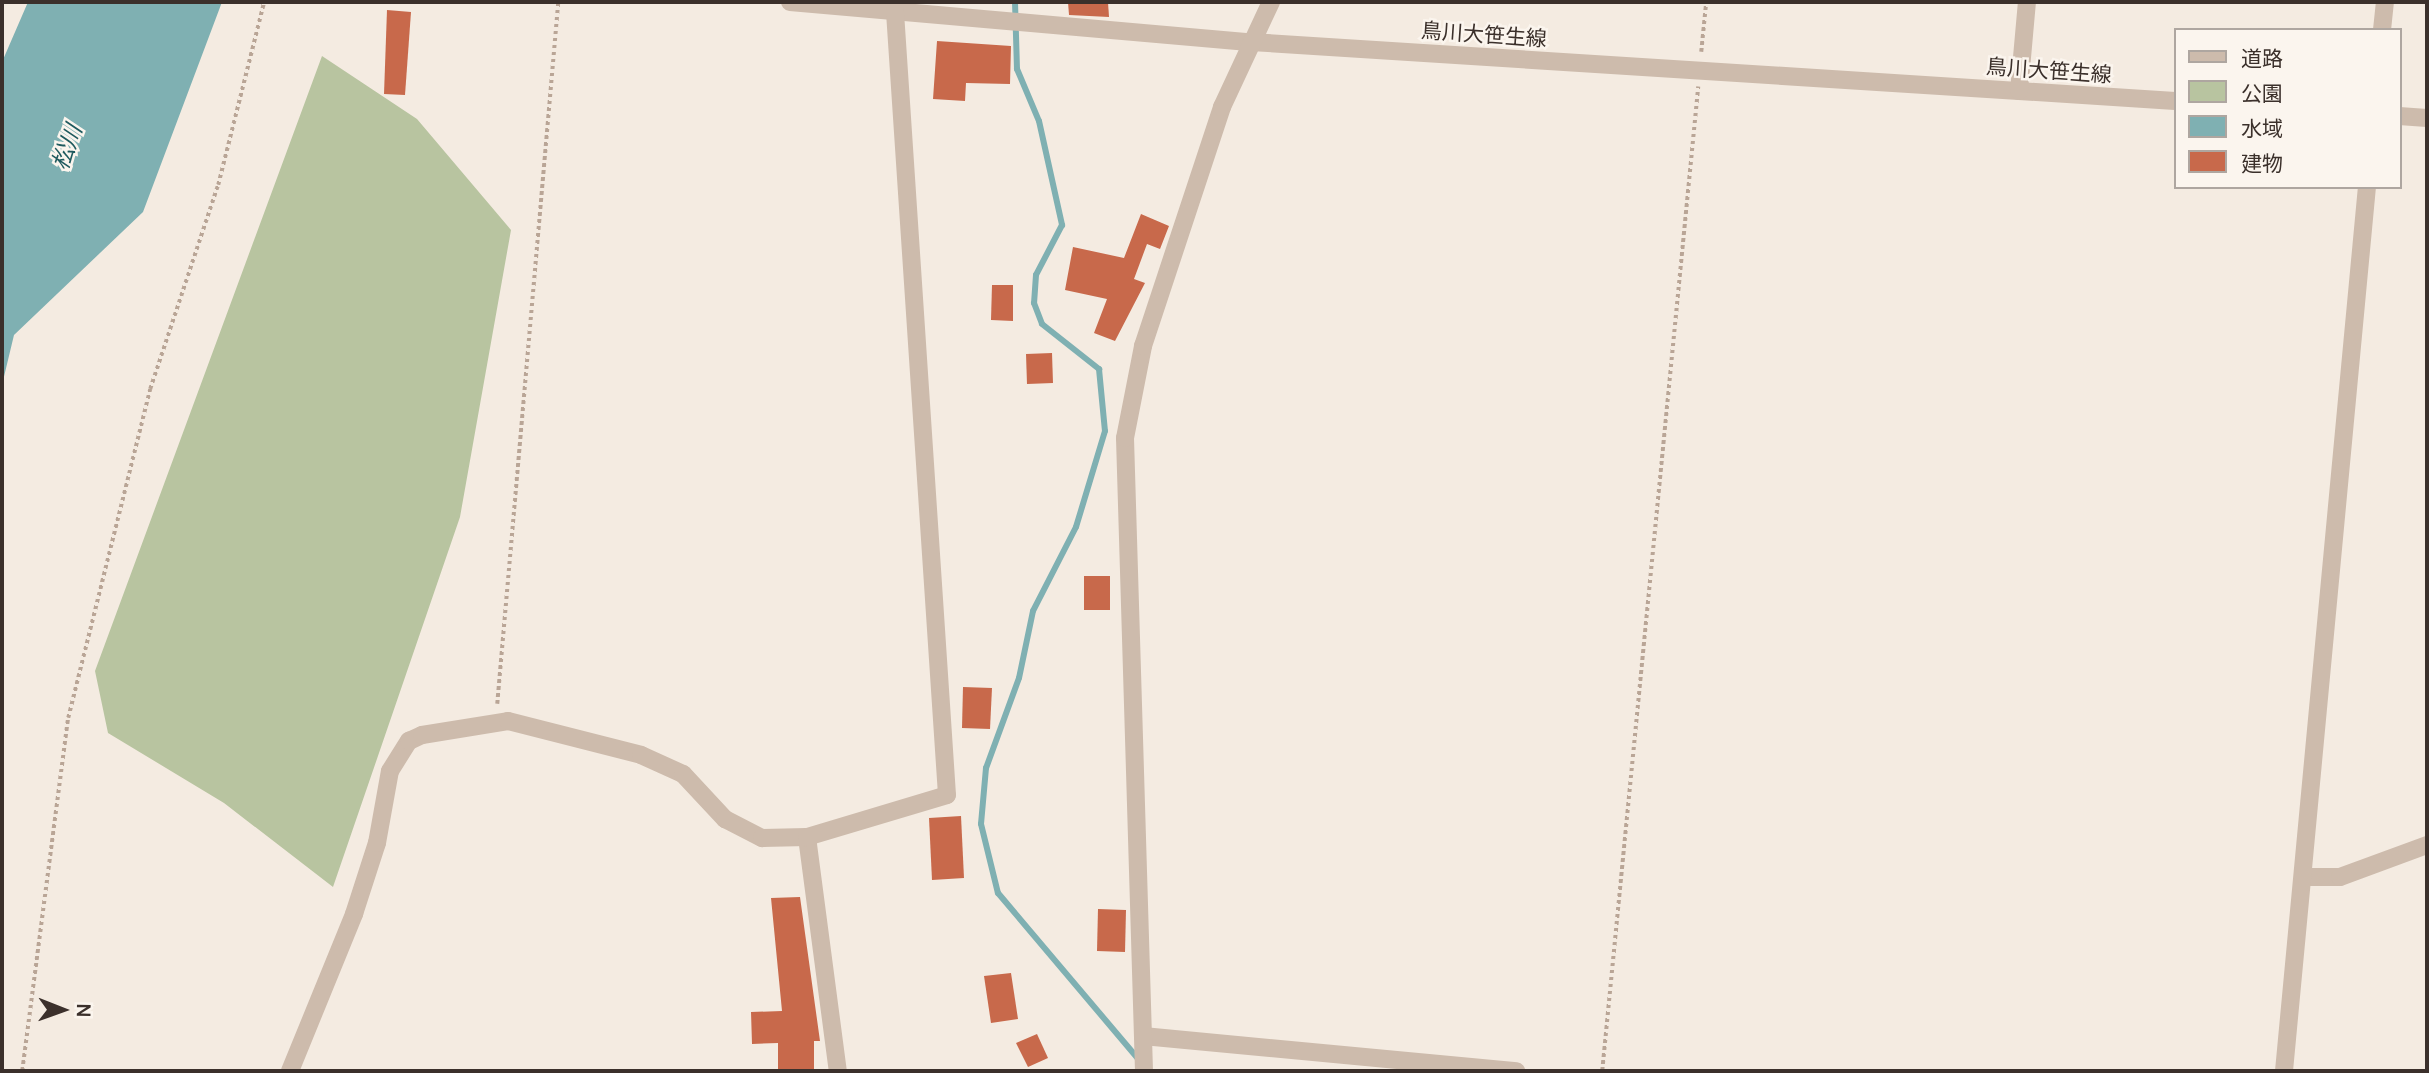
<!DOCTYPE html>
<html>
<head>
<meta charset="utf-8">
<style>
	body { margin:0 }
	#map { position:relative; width:2429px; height:1073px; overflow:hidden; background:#f4ebe1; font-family:Manrope,"Noto Sans JP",sans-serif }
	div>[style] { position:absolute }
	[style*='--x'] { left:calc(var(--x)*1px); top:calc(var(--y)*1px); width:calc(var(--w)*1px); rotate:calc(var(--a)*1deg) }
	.green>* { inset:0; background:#b8c4a0 }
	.water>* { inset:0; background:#7fb0b2 }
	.stream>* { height:6px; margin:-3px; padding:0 3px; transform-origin:3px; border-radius:3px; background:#7fb0b2 }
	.building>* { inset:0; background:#c8694b }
	.path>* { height:3.5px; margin-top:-1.75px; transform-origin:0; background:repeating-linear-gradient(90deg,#b9a596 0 3.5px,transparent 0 7px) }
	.minor>* { height:18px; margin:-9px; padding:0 9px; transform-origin:9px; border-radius:9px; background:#cdbbac }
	span { translate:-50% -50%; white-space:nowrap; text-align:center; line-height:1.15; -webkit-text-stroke:5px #fbf5ee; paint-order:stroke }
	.street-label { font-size:21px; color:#3b302b }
	.water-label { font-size:23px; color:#1f5a5e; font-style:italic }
	.frame { position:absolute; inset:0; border:4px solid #3b302b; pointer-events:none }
	.legend { position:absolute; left:2174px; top:28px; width:228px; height:161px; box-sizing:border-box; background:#fbf5ee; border:2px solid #aea6a0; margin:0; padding:9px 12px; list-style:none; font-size:21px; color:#3b302b }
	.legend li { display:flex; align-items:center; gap:14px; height:35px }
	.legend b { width:35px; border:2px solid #aea6a0 }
	.north { position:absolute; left:28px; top:975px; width:70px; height:70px; -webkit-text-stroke:5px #fbf5ee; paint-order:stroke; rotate:91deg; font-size:19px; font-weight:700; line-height:28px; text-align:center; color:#3b302b }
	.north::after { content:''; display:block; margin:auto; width:24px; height:32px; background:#3b302b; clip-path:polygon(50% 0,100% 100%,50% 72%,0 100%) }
</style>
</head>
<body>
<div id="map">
	<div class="green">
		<div style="clip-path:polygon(322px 56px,417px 119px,511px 230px,460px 517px,333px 887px,224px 803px,108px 733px,95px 671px)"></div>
	</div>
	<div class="water">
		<div style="clip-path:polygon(28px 2px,222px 2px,143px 212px,14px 335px,2px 385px,2px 62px)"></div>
	</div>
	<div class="stream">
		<div style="--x:1015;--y:2;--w:67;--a:88.3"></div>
		<div style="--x:1017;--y:69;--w:56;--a:67.1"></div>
		<div style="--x:1039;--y:121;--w:107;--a:77.5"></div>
		<div style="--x:1062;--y:225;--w:56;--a:117.5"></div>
		<div style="--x:1036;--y:275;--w:28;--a:94"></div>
		<div style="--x:1034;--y:303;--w:22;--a:69"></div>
		<div style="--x:1042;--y:324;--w:73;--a:38.3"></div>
		<div style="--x:1099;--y:369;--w:62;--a:84.5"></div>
		<div style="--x:1105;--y:431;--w:100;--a:106.8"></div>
		<div style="--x:1076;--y:527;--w:94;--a:117.1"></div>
		<div style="--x:1033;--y:611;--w:68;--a:101.8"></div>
		<div style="--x:1019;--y:678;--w:96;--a:110.1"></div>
		<div style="--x:986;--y:768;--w:56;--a:95.1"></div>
		<div style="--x:981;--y:824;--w:71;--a:76.2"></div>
		<div style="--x:998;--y:893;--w:219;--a:49.8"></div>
	</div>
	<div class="building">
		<div style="clip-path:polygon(1068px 2px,1108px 2px,1109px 17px,1069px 15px)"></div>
		<div style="clip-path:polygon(387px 10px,411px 12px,405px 95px,384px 94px)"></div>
		<div style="clip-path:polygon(937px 41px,1011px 46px,1010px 84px,966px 83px,965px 101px,933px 99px)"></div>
		<div style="clip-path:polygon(1141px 214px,1169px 226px,1160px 249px,1147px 244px,1134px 279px,1145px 283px,1115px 341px,1094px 333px,1107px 299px,1065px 290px,1073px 247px,1124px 258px)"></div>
		<div style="clip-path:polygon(992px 285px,1013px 285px,1013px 321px,991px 320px)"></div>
		<div style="clip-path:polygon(1052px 353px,1053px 383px,1027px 384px,1026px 354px)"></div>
		<div style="clip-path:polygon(1084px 576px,1110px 576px,1110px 610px,1084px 610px)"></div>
		<div style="clip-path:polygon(963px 687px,992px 688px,990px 729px,962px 728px)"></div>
		<div style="clip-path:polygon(961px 816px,964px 878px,932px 880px,929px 818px)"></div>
		<div style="clip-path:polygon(800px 897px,820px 1041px,814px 1041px,814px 1071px,778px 1071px,778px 1043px,752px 1044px,751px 1012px,782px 1011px,771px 898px)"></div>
		<div style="clip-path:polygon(1098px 909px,1126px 910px,1125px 952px,1097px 951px)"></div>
		<div style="clip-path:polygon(1011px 973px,1018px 1019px,991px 1023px,984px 976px)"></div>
		<div style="clip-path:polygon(1037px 1034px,1048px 1058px,1028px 1067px,1016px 1043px)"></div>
	</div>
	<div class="path">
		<div style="--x:1701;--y:52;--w:50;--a:-84.3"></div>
		<div style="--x:497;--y:704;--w:705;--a:-85.03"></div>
		<div style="--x:22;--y:1071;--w:356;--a:-82.6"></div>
		<div style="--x:68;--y:718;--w:339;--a:-76"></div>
		<div style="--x:150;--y:389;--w:215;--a:-71.6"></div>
		<div style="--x:218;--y:185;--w:189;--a:-75.9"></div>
		<div style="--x:1602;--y:1071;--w:989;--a:-84.43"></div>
	</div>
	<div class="minor">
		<div style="--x:790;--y:2;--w:463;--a:5"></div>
		<div style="--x:1251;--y:42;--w:926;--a:3.65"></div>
		<div style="--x:2382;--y:30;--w:28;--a:-84"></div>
		<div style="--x:2019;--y:91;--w:89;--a:-84.9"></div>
		<div style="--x:2399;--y:116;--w:28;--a:4"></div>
		<div style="--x:807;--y:837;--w:236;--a:82.5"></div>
		<div style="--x:2303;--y:877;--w:37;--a:0"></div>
		<div style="--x:2340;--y:877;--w:93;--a:-20.2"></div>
		<div style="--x:1143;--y:1036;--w:375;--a:5.4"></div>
		<div style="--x:290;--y:1071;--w:170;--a:-67.8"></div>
		<div style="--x:354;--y:914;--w:75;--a:-72.1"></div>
		<div style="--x:377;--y:843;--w:73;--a:-79.8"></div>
		<div style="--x:390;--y:771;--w:36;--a:-58"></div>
		<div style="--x:409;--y:741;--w:14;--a:-25"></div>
		<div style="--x:422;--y:735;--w:87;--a:-9.2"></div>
		<div style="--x:508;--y:721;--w:137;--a:14.3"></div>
		<div style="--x:641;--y:755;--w:46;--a:24.3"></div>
		<div style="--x:683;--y:774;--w:62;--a:47"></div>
		<div style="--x:725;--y:819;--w:42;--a:27.2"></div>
		<div style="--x:762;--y:838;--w:45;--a:-1.3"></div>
		<div style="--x:807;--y:837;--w:146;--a:-16.7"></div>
		<div style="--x:947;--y:795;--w:785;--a:-93.8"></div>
		<div style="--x:1144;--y:1071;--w:633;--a:-91.72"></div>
		<div style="--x:1125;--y:438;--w:94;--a:-78.9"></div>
		<div style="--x:1143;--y:346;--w:252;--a:-71.7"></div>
		<div style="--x:1222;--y:107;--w:116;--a:-65"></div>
		<div style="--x:2284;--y:1071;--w:888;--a:-84.64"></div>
	</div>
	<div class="street-label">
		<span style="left:1484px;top:34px;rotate:4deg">鳥川大笹生線</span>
		<span style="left:2049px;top:70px;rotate:4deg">鳥川大笹生線</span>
	</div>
	<div class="water-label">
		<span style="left:66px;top:147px;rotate:-70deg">松川</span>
	</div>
	<div class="frame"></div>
	<ul class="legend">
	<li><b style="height:9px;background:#cdbbac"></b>道路</li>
	<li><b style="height:19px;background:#b8c4a0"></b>公園</li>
	<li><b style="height:19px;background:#7fb0b2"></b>水域</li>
	<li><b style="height:19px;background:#c8694b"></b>建物</li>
	</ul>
	<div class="north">N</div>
</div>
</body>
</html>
